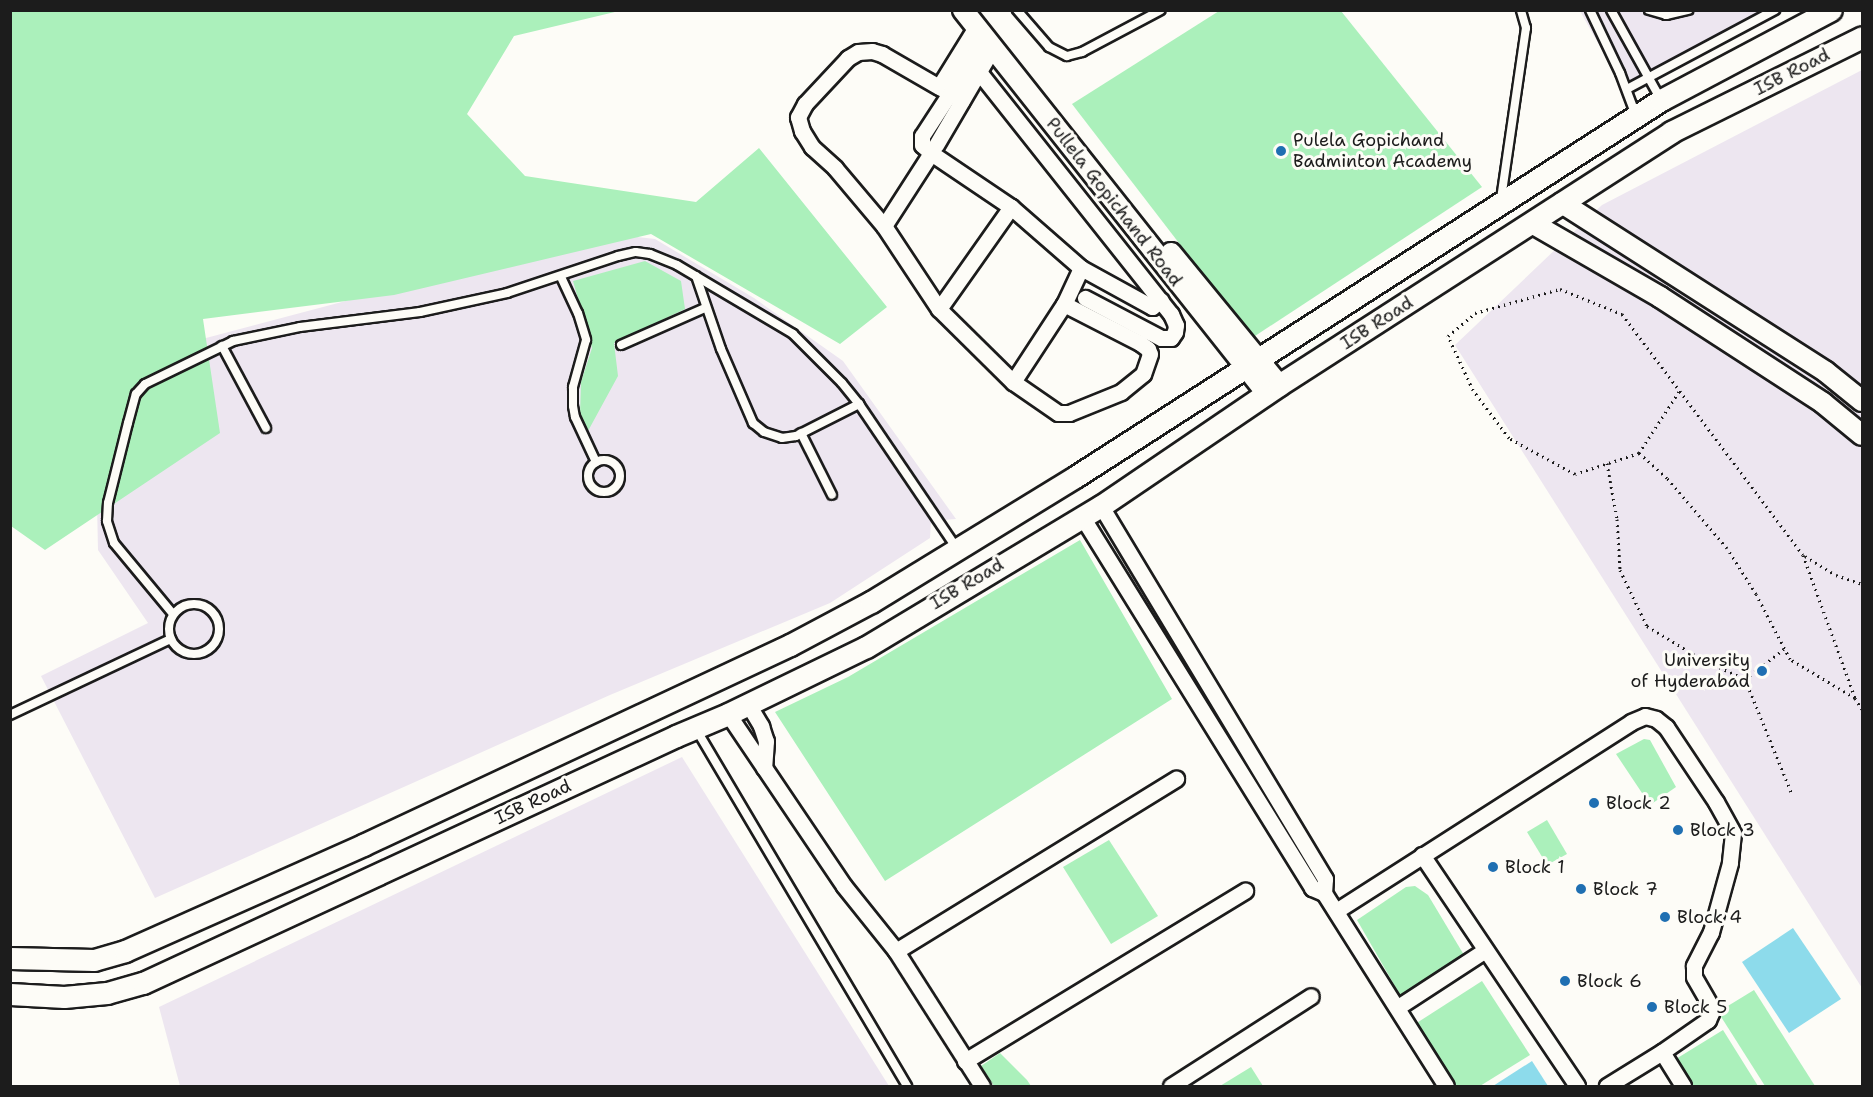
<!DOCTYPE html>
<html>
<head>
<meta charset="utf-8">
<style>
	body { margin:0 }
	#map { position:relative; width:1873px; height:1097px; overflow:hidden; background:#fdfcf7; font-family:"Shantell Sans",sans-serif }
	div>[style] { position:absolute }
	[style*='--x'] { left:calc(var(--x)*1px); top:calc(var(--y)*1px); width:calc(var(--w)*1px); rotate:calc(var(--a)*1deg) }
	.built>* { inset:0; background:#ede6f0 }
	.green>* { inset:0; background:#abf0bb }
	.water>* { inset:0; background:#8ddbeb }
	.path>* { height:3px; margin-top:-1.5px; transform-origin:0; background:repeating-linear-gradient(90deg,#1c1c1c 0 1.5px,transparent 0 6px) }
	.roads { filter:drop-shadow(2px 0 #1c1c1c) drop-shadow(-2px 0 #1c1c1c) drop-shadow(0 2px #1c1c1c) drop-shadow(0 -2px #1c1c1c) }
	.service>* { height:8px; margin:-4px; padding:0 4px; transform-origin:4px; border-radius:4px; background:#fdfcf7 }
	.service>.ring { margin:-4px; padding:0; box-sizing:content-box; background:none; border:8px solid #fdfcf7; border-radius:50% }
	.minor>* { height:15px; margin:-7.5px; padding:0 7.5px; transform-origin:7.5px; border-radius:7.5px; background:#fdfcf7 }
	.tertiary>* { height:20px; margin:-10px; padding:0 10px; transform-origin:10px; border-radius:10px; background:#fdfcf7 }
	.secondary>* { height:21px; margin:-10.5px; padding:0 10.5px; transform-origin:10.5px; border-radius:10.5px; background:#fdfcf7 }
	.dots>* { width:16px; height:16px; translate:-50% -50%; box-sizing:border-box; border:3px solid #fdfcf7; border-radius:50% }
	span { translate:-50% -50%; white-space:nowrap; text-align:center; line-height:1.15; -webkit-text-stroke:6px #fdfcf7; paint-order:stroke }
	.street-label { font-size:18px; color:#1c1c1c }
	.poi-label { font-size:18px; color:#1c1c1c }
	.left { translate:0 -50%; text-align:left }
	.right { translate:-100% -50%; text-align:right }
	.frame { position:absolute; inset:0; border:12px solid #1c1c1c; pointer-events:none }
</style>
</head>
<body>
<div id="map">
	<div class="built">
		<div style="clip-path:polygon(1580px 11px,1763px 11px,1622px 86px)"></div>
		<div style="clip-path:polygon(1862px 70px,1862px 988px,1455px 345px,1602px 205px)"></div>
		<div style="clip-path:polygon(602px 233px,655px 239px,754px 298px,843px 361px,956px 519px,931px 521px,930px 538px,830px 603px,610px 695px,155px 898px,41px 676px,148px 623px,98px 550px,95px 410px,172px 347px)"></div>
		<div style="clip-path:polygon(682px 757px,889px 1086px,180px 1086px,159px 1007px)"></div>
	</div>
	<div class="green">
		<div style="clip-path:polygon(11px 11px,619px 11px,514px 36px,467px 114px,525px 176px,696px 202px,759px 148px,887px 307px,840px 344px,651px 234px,394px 295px,203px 319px,220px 433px,45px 550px,11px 526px)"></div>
		<div style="clip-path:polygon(1219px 11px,1341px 11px,1482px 187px,1252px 338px,1072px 104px)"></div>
		<div style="clip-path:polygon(645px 261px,681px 281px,685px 309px,614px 343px,618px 376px,588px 431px,580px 415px,581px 382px,592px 348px,573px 281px)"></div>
		<div style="clip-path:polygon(1080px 540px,1172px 699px,885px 881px,775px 712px,848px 677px)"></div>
		<div style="clip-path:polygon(1644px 739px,1650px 740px,1676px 787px,1650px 805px,1616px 754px)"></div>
		<div style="clip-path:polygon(1547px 820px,1567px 854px,1547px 865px,1527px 832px)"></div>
		<div style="clip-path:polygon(1109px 840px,1158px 916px,1111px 944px,1063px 867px)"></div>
		<div style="clip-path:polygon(1415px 886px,1428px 895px,1464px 955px,1400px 995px,1357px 920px,1406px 887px)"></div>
		<div style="clip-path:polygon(1482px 981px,1530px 1055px,1480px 1086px,1451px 1086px,1412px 1026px)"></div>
		<div style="clip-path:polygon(1754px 990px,1815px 1086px,1765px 1086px,1718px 1012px)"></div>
		<div style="clip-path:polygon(1723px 1030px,1758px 1086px,1687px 1086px,1671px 1062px)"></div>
		<div style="clip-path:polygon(1000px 1053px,1027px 1080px,1031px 1086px,994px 1086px,981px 1066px)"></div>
		<div style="clip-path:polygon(1251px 1067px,1263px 1086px,1220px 1086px)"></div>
	</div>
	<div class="water">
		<div style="clip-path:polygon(1793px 928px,1841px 999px,1789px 1033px,1742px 962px)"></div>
		<div style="clip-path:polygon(1532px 1061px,1548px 1086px,1493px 1086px)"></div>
	</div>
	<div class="path">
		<div style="--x:1639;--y:453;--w:75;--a:-56.9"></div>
		<div style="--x:1607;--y:463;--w:57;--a:79.9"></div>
		<div style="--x:1617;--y:519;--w:51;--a:86.6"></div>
		<div style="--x:1620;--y:570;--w:62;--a:64.3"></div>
		<div style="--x:1647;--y:626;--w:66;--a:31.3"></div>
		<div style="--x:1703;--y:660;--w:46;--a:24.3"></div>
		<div style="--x:1745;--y:679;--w:122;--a:67.8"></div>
		<div style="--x:1805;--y:556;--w:36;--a:32"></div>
		<div style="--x:1836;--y:575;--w:28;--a:19"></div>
		<div style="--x:1745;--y:679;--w:49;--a:-37.6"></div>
		<div style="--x:1855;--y:698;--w:76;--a:-149"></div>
		<div style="--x:1790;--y:659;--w:73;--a:-117.6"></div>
		<div style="--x:1756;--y:594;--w:54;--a:-122.2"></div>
		<div style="--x:1727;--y:548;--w:92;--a:-130.6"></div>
		<div style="--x:1667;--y:478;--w:38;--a:-138"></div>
		<div style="--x:1639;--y:453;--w:67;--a:161.8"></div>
		<div style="--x:1575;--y:474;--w:75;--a:-151.4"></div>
		<div style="--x:1509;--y:438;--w:60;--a:-126.9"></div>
		<div style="--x:1473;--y:390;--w:60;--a:-114.8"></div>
		<div style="--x:1448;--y:336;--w:35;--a:-40"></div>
		<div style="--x:1475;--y:313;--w:88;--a:-15.8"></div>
		<div style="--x:1560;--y:289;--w:67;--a:22"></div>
		<div style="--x:1622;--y:314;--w:301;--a:53.1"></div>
		<div style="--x:1803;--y:555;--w:152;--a:70"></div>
		<div style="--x:1855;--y:698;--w:13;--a:58"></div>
	</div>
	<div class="roads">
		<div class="service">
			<div style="--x:1017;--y:10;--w:49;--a:49.1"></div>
			<div style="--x:1049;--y:47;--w:20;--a:27"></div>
			<div style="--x:1067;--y:56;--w:16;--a:-15"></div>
			<div style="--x:1082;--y:52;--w:89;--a:-28"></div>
			<div style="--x:1590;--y:10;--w:70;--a:64.5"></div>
			<div style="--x:1620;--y:73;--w:43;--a:69.4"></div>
			<div style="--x:1611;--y:10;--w:101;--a:60.9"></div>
			<div style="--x:1649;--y:10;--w:18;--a:16"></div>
			<div style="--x:1666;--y:15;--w:23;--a:-13"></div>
			<div style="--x:1627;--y:89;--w:168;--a:-28.1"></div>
			<div style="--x:1501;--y:199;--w:173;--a:-81.7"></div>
			<div style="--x:1526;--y:28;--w:19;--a:-106"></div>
			<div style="--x:696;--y:276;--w:77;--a:71.1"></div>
			<div style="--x:721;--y:349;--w:81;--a:66.6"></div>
			<div style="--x:753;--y:423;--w:14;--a:39"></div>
			<div style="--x:764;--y:432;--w:19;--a:18"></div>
			<div style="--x:782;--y:438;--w:14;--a:-8"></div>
			<div style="--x:796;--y:436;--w:71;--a:-26.9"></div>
			<div style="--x:561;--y:277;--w:40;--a:65"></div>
			<div style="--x:578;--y:313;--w:28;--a:73"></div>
			<div style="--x:586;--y:340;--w:49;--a:105.5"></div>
			<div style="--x:573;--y:387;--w:19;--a:90"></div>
			<div style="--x:573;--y:406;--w:11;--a:80"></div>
			<div style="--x:575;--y:417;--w:50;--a:65"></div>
			<div style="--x:621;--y:345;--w:92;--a:-23.8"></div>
			<div style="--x:222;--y:346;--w:93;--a:61.8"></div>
			<div style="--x:801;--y:433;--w:69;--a:63.4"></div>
			<div class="ring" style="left:588px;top:460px;width:24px;height:24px"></div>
			<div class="ring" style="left:169px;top:604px;width:42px;height:42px"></div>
			<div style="--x:173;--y:614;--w:92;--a:-129.7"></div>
			<div style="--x:114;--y:543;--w:23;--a:-108"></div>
			<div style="--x:107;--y:521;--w:18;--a:-87"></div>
			<div style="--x:108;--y:503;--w:82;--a:-76"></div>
			<div style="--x:128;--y:423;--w:30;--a:-75"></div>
			<div style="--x:136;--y:394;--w:13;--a:-48"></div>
			<div style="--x:145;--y:384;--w:98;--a:-26"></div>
			<div style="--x:233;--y:341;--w:68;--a:-11.8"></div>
			<div style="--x:300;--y:327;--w:121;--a:-7.1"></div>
			<div style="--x:420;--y:312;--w:89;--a:-12.3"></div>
			<div style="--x:507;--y:293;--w:117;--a:-18.4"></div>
			<div style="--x:618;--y:256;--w:18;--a:-13"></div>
			<div style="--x:636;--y:252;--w:14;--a:8"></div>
			<div style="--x:650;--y:254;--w:29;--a:22"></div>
			<div style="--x:677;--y:265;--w:135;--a:30.7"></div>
			<div style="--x:793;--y:334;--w:69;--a:45"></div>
			<div style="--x:842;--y:383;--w:27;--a:51"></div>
			<div style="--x:859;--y:404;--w:173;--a:55.9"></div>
			<div style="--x:10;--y:715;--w:178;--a:-25.3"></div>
			<div style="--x:696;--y:729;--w:415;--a:59.4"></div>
		</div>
		<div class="minor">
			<div style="--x:976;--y:27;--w:70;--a:121.7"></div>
			<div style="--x:939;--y:87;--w:66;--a:-149.9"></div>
			<div style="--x:882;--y:54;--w:10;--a:-163"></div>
			<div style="--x:872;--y:51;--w:14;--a:176"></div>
			<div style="--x:858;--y:52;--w:12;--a:149"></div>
			<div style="--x:848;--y:58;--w:63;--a:133.1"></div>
			<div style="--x:805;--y:104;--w:15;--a:118"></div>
			<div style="--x:798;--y:117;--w:15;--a:74"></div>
			<div style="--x:802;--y:131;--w:19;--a:58"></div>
			<div style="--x:812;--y:147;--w:31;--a:42"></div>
			<div style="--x:835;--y:168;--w:76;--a:49.8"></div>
			<div style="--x:884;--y:226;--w:100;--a:56.5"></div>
			<div style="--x:939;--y:309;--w:104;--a:44.6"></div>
			<div style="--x:979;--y:72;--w:309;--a:51.6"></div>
			<div style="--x:1171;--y:314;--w:12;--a:66"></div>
			<div style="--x:1176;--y:325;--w:7;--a:98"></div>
			<div style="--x:1175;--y:332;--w:7;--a:124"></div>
			<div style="--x:1171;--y:338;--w:10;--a:180"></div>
			<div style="--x:1161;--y:338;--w:86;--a:-152.2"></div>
			<div style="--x:941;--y:88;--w:10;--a:29"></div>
			<div style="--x:950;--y:93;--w:64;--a:-57.8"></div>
			<div style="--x:936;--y:145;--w:111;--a:-59.7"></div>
			<div style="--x:931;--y:153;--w:12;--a:-138"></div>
			<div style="--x:922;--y:145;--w:9;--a:-90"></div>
			<div style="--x:922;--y:136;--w:51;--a:-56.9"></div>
			<div style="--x:950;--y:93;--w:14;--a:34"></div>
			<div style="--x:884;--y:226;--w:87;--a:-57.2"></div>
			<div style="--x:931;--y:153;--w:97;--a:34"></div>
			<div style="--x:1081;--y:268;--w:81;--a:28.8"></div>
			<div style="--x:1152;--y:307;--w:11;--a:-38"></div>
			<div style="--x:1064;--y:304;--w:85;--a:27.2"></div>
			<div style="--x:1140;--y:343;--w:10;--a:37"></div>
			<div style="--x:1148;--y:349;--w:5;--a:68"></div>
			<div style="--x:1150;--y:354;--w:21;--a:109"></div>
			<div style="--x:1143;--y:374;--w:28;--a:141"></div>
			<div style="--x:1121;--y:392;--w:56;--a:158"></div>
			<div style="--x:1069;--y:413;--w:11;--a:180"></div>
			<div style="--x:1058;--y:413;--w:55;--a:-145.4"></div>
			<div style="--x:1013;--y:382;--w:93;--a:-56.8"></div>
			<div style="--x:939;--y:309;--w:125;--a:-54.8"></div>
			<div style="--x:1011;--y:207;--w:93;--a:41.1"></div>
			<div style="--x:1081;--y:268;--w:40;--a:115"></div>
			<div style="--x:1101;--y:506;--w:435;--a:59"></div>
			<div style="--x:1325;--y:879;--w:14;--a:94"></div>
			<div style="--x:1081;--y:515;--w:439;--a:58.2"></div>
			<div style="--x:1312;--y:888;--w:13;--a:23"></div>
			<div style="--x:1324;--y:893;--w:228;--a:57.7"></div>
			<div style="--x:748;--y:704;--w:26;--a:59"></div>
			<div style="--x:761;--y:726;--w:16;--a:72"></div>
			<div style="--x:766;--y:741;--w:27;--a:94"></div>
			<div style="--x:728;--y:714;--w:207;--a:56"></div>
			<div style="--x:844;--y:886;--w:83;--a:51.3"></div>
			<div style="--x:896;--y:951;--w:160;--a:57.5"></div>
			<div style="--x:1422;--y:855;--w:278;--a:56.1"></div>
			<div style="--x:1336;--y:911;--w:350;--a:-32.6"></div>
			<div style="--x:1631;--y:722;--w:15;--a:-23"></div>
			<div style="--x:1645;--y:716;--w:11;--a:15"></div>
			<div style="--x:1656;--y:719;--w:13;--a:39"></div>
			<div style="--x:1666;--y:727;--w:90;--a:56.3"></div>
			<div style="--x:1716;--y:802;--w:35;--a:61"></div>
			<div style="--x:1733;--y:833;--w:30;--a:96"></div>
			<div style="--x:1730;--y:863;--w:72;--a:105.4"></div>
			<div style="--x:1711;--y:932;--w:38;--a:117"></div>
			<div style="--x:1694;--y:966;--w:11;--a:90"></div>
			<div style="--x:1694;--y:977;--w:34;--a:60"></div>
			<div style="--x:1711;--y:1006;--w:7;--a:90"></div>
			<div style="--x:1711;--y:1013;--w:8;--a:113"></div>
			<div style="--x:1708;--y:1020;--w:56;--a:145.2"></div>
			<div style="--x:1662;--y:1052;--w:65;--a:148.3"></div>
			<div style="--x:896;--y:951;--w:329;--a:-31.6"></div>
			<div style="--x:1398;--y:1007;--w:103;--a:-33.1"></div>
			<div style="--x:1662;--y:1052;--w:40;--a:58"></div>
			<div style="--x:965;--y:1061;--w:328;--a:-31.3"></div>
			<div style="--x:1171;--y:1086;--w:166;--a:-32.7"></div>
		</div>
		<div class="tertiary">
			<div style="--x:963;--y:10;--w:490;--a:51.6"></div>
			<div style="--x:1562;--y:203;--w:313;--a:32.6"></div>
			<div style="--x:1826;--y:372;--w:46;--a:38.9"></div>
			<div style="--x:1532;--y:223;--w:148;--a:30"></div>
			<div style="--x:1660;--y:297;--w:194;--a:33"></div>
			<div style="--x:1823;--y:403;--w:50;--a:39.4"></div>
			<div style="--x:1171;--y:253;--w:171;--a:50.7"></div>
		</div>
		<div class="secondary">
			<div style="--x:10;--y:958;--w:84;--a:1.4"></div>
			<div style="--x:94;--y:960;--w:32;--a:-16"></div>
			<div style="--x:125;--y:951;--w:261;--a:-24"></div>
			<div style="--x:363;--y:845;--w:472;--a:-25.1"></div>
			<div style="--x:790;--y:645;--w:92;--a:-28"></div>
			<div style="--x:871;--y:602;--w:239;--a:-31.5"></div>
			<div style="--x:1075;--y:477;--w:697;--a:-32.75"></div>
			<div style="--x:1661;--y:100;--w:192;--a:-27.9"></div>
			<div style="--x:10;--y:994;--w:54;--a:3.2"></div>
			<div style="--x:64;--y:997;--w:43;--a:-5.3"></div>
			<div style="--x:107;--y:993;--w:37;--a:-16"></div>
			<div style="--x:143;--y:983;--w:587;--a:-24.86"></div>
			<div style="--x:676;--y:736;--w:56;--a:-22.9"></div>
			<div style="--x:728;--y:714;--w:153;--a:-25.9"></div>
			<div style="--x:866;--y:647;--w:274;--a:-31"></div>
			<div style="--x:1101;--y:506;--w:215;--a:-34.2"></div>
			<div style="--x:1279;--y:385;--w:467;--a:-32.8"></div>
			<div style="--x:1671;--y:132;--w:213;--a:-26.4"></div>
		</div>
	</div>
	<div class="dots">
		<div style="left:1281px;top:151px;background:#1f6fb2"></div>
		<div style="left:1762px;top:671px;background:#1f6fb2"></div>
		<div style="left:1594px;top:803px;background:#1f6fb2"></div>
		<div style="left:1678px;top:830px;background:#1f6fb2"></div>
		<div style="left:1493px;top:867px;background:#1f6fb2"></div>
		<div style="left:1581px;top:889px;background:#1f6fb2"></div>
		<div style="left:1665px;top:917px;background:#1f6fb2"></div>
		<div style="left:1565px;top:981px;background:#1f6fb2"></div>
		<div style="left:1652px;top:1007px;background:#1f6fb2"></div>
	</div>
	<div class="street-label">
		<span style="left:1792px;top:72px;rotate:-27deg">ISB Road</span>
		<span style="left:1114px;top:202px;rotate:52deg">Pullela Gopichand Road</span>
		<span style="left:1377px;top:323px;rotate:-33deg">ISB Road</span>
		<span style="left:967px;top:584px;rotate:-31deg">ISB Road</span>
		<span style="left:533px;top:802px;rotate:-25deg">ISB Road</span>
	</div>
	<div class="poi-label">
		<span class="left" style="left:1293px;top:151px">Pulela Gopichand<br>Badminton Academy</span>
		<span class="right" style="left:1750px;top:671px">University<br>of Hyderabad</span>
		<span class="left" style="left:1606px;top:803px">Block 2</span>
		<span class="left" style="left:1690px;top:830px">Block 3</span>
		<span class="left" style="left:1505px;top:867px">Block 1</span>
		<span class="left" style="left:1593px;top:889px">Block 7</span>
		<span class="left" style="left:1677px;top:917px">Block 4</span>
		<span class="left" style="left:1577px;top:981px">Block 6</span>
		<span class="left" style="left:1664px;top:1007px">Block 5</span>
	</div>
	<div class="frame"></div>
</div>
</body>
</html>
